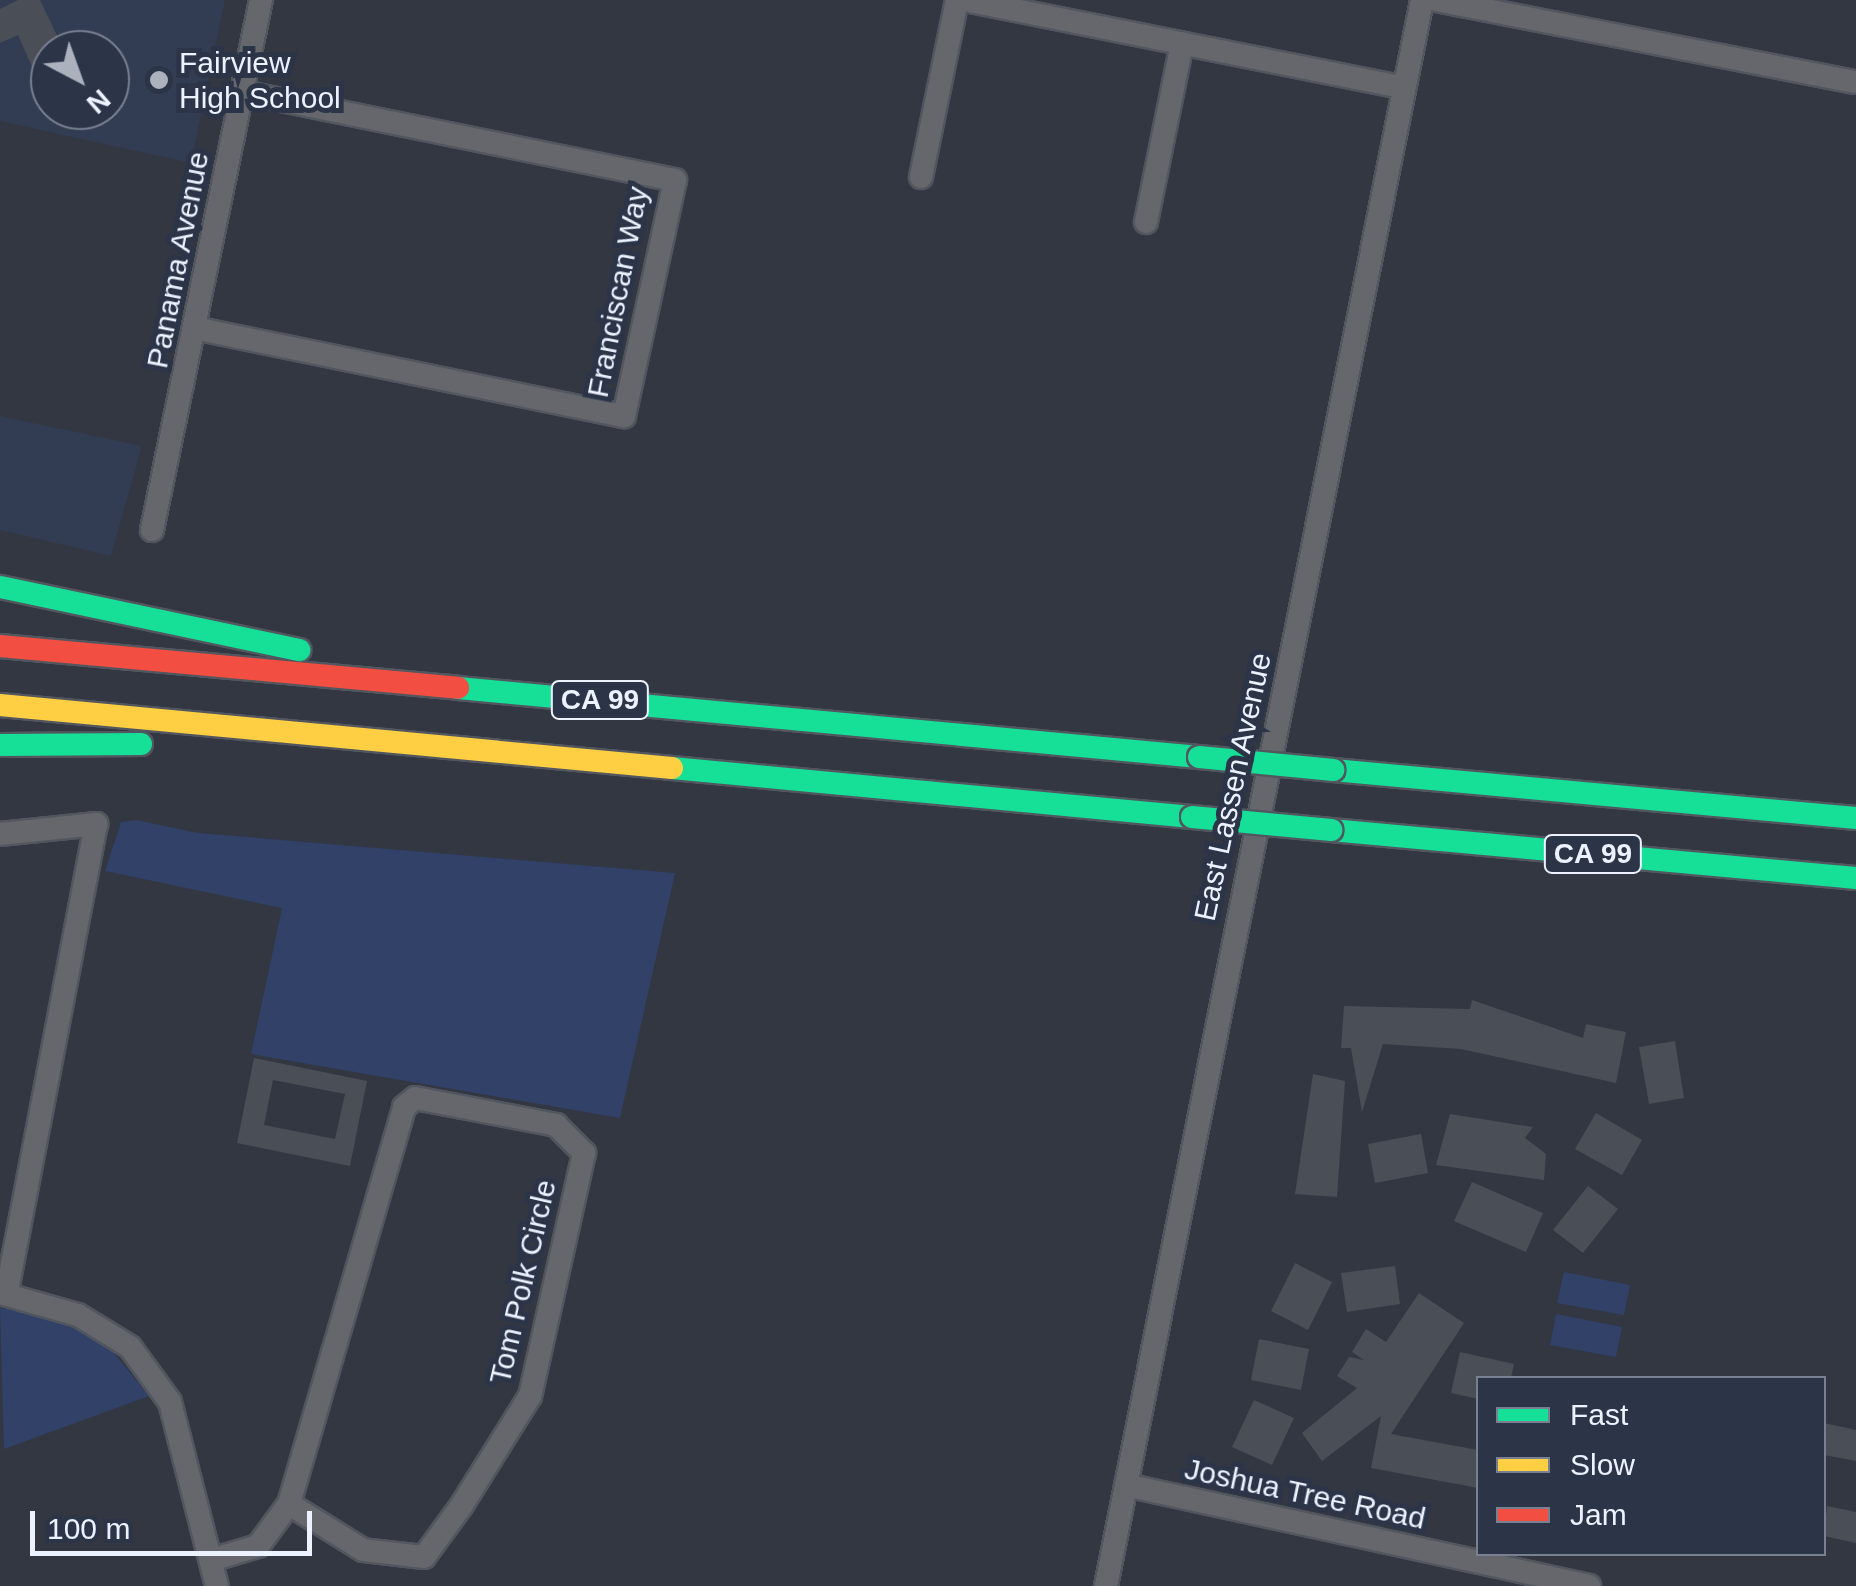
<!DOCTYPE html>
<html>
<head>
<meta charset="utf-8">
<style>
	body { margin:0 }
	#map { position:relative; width:1856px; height:1586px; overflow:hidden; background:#323742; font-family:Helvetica,sans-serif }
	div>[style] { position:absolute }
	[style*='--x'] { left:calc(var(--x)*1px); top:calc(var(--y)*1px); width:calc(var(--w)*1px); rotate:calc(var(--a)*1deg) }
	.built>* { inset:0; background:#323c53 }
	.green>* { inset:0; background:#314168 }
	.building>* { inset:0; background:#4a4e57 }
	.roads { filter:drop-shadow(2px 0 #51565f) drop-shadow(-2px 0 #51565f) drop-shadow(0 2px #51565f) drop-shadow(0 -2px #51565f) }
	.street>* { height:22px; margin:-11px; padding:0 11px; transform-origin:11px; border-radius:11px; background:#66676c }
	.fast>* { height:22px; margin:-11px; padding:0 11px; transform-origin:11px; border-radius:11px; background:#16e098 }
	.slow>* { height:22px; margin:-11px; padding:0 11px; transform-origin:11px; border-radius:11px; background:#ffcf43 }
	.jam>* { height:22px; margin:-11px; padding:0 11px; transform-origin:11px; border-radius:11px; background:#f24e42 }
	.bridges { filter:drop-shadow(2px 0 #51565f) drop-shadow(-2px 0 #51565f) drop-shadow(0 2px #51565f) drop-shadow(0 -2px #51565f) }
	.fast-bridge>* { height:22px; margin:-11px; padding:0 11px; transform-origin:11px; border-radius:11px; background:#16e098 }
	.dots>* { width:28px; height:28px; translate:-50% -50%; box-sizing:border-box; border:5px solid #2c3448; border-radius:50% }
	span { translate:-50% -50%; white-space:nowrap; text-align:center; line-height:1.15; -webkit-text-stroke:10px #2c3448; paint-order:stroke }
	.shield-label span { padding:2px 8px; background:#2c3448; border:2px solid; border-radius:8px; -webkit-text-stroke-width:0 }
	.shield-label { font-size:28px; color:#ecf2ff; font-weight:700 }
	.poi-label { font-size:30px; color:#ecf2ff }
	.left { translate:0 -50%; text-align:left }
	.street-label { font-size:30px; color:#ecf2ff }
	.legend { position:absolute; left:1476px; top:1376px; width:350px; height:180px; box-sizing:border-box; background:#2c3448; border:2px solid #798091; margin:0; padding:12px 18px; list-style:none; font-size:30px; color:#ecf2ff }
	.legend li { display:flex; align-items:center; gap:20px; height:50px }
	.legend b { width:50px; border:2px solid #798091 }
	.north { position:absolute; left:30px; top:30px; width:100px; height:100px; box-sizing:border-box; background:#2c3448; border:2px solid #798091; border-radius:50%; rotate:139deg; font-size:28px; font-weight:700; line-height:40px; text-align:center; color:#ecf2ff }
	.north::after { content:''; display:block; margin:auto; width:35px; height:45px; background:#abb1bd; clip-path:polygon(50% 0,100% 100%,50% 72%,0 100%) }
	.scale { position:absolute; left:30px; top:1511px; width:282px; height:45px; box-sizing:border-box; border:5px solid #ecf2ff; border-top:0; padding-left:12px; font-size:30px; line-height:35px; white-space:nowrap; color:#ecf2ff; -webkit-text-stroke:8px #2c3448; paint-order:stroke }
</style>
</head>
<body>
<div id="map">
	<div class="built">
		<div style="clip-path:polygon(evenodd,0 0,225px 0,191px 163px,0 121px,0 0,50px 50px,110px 50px,110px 110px,50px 110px,50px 50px)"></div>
		<div style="clip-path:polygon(0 416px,142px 446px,111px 556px,0 530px)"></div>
	</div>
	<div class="green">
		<div style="clip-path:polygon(136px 820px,198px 833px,675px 873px,620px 1118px,251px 1054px,282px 908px,105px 871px,121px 822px)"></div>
		<div style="clip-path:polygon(1564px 1272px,1630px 1285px,1624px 1315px,1557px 1303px)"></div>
		<div style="clip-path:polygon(0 1308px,67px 1317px,104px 1341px,149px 1396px,4px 1449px)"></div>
		<div style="clip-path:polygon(1556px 1314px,1622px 1327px,1616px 1357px,1550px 1345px)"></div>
	</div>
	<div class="building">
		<div style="clip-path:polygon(18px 0,40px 0,64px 50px,50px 50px,50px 73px,37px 78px,18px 35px,0 43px,0 9px)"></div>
		<div style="clip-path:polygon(1472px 1000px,1583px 1038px,1586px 1024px,1626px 1032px,1616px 1083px,1461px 1049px,1383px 1044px,1362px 1112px,1351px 1048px,1341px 1048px,1344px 1006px,1470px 1009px)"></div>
		<div style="clip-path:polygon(1675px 1041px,1684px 1098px,1649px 1104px,1639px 1047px)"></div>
		<div style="clip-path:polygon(evenodd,254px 1058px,367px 1081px,350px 1166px,237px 1143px,254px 1058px,273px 1080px,345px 1094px,335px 1139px,264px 1125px,273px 1080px)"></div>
		<div style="clip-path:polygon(1313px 1074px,1345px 1081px,1337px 1197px,1295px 1194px)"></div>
		<div style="clip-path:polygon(1596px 1113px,1642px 1140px,1622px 1175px,1575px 1149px)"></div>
		<div style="clip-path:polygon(1450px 1114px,1533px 1127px,1525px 1138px,1546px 1154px,1544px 1180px,1436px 1165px)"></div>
		<div style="clip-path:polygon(1421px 1134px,1428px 1173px,1375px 1183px,1368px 1144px)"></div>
		<div style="clip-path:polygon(1472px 1182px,1543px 1213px,1526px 1252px,1454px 1221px)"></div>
		<div style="clip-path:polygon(1588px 1186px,1618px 1209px,1583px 1253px,1553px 1230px)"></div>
		<div style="clip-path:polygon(1295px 1263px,1332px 1282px,1308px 1330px,1271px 1311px)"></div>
		<div style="clip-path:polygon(1395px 1266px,1400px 1304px,1347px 1312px,1341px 1273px)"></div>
		<div style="clip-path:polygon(1419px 1293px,1464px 1323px,1391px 1434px,1478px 1450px,1478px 1488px,1371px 1468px,1381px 1416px,1322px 1461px,1302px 1433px,1357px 1388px,1337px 1376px,1349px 1357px,1364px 1360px,1352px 1352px,1366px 1329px,1386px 1342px)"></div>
		<div style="clip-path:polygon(1259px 1339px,1309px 1349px,1301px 1390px,1251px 1380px)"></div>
		<div style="clip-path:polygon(1460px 1352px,1514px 1364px,1511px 1378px,1478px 1378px,1478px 1399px,1451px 1393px)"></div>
		<div style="clip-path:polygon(1254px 1400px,1294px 1418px,1272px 1465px,1232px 1447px)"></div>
		<div style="clip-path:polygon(1824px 1423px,1856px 1430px,1856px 1461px,1824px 1455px)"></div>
		<div style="clip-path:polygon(1827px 1506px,1856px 1512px,1856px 1543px,1824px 1536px)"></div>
	</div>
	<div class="roads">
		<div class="street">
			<div style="--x:965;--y:0;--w:448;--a:11.3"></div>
			<div style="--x:1436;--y:0;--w:425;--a:11.1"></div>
			<div style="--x:921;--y:177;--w:181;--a:-78.5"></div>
			<div style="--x:1146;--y:222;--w:182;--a:-78.6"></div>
			<div style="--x:194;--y:328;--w:439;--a:11.6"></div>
			<div style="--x:624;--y:416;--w:241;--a:-77.8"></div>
			<div style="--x:675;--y:180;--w:442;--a:-168.5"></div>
			<div style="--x:152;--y:530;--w:541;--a:-78.38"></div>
			<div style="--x:0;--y:834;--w:97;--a:-5.9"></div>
			<div style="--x:96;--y:824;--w:479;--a:100.8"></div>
			<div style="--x:0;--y:1293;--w:81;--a:15.8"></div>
			<div style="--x:78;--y:1315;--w:61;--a:31.6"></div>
			<div style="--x:130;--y:1347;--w:68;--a:54"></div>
			<div style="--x:170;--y:1402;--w:190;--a:75.7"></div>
			<div style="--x:1126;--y:1485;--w:474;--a:12.3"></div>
			<div style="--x:211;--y:1560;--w:49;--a:-16.6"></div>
			<div style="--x:258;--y:1546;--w:52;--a:-53.6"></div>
			<div style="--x:289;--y:1504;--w:413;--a:-73.8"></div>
			<div style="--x:404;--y:1107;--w:14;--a:-39"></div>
			<div style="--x:415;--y:1098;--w:144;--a:10.8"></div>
			<div style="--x:556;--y:1125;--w:40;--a:45"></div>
			<div style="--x:584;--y:1153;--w:249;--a:102.5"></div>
			<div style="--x:530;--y:1396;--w:128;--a:122"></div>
			<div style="--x:462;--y:1505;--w:64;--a:126.2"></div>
			<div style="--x:424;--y:1557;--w:61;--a:-173.5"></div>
			<div style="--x:363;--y:1550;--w:87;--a:-148.1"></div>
			<div style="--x:1106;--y:1586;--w:1617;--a:-78.73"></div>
		</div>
		<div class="fast">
			<div style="--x:0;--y:587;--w:306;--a:11.9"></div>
			<div style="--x:458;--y:688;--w:744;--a:5.32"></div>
			<div style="--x:0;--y:745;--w:141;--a:-0.4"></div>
			<div style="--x:672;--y:768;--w:522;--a:5.38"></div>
			<div style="--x:1333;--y:770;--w:525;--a:5.24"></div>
			<div style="--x:1331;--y:830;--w:527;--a:5.22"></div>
		</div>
		<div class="slow">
			<div style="--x:0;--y:705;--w:675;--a:5.36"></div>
		</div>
		<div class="jam">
			<div style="--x:0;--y:646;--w:460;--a:5.2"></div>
		</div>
	</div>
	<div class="bridges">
		<div class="fast-bridge">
			<div style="--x:1199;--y:757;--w:135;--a:5.5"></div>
			<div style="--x:1192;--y:817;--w:140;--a:5.3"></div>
		</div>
	</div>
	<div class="dots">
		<div style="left:159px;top:80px;background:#abb1bd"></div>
	</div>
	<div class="shield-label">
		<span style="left:600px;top:700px">CA 99</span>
		<span style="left:1593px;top:854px">CA 99</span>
	</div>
	<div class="poi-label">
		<span class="left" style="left:179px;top:80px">Fairview<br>High School</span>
	</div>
	<div class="street-label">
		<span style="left:178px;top:260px;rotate:-79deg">Panama Avenue</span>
		<span style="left:618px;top:292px;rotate:-79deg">Franciscan Way</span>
		<span style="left:1233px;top:787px;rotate:-78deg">East Lassen Avenue</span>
		<span style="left:523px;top:1282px;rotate:-77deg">Tom Polk Circle</span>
		<span style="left:1305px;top:1494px;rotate:12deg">Joshua Tree Road</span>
	</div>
	<ul class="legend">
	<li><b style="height:12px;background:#16e098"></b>Fast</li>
	<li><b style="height:12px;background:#ffcf43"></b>Slow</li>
	<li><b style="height:12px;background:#f24e42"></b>Jam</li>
	</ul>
	<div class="north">N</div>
	<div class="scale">100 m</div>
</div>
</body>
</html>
